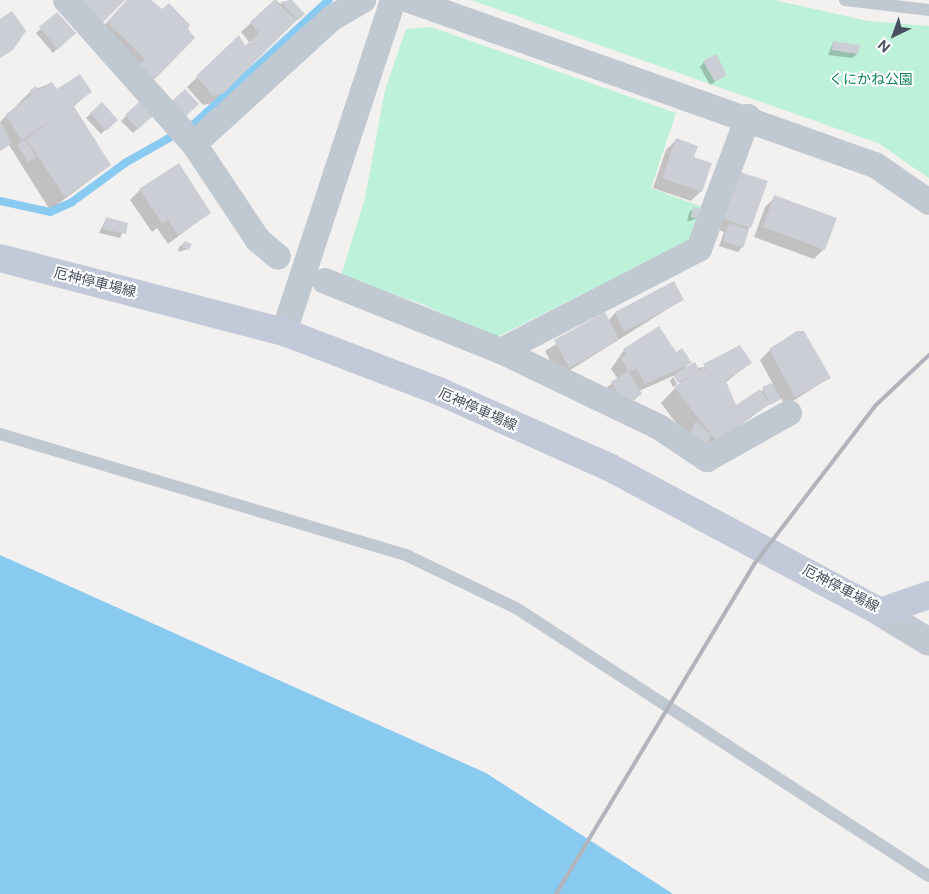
<!DOCTYPE html>
<html>
<head>
<meta charset="utf-8">
<style>
	body { margin:0 }
	#map { position:relative; width:929px; height:894px; overflow:hidden; background:#f3f0f0; font-family:"Public Sans","Noto Sans JP",sans-serif }
	div>[style] { position:absolute }
	[style*='--x'] { left:calc(var(--x)*1px); top:calc(var(--y)*1px); width:calc(var(--w)*1px); rotate:calc(var(--a)*1deg) }
	.green>* { inset:0; background:#bdf1d9 }
	.water>* { inset:0; background:#89caf0 }
	.shadow>* { inset:0; background:#0003 }
	.stream>* { height:8px; margin:-4px; padding:0 4px; transform-origin:4px; border-radius:4px; background:#89caf0 }
	.building>* { inset:0; background:#ccced6 }
	.service>* { height:12px; margin:-6px; padding:0 6px; transform-origin:6px; border-radius:6px; background:#c0c8d2 }
	.minor>* { height:26px; margin:-13px; padding:0 13px; transform-origin:13px; border-radius:13px; background:#c0c8d2 }
	.tertiary>* { height:28px; margin:-14px; padding:0 14px; transform-origin:14px; border-radius:14px; background:#c0c8d2 }
	.secondary>* { height:28px; margin:-14px; padding:0 14px; transform-origin:14px; border-radius:14px; background:#c2cad9 }
	.rail>* { height:4px; margin:-2px; padding:0 2px; transform-origin:2px; border-radius:2px; background:#b2b4bb }
	span { translate:-50% -50%; white-space:nowrap; text-align:center; line-height:1.15; -webkit-text-stroke:4px #fff; paint-order:stroke }
	.park-label { font-size:14px; color:#13845d }
	.street-label { font-size:14px; color:#47505e }
	.north { position:absolute; left:869px; top:10px; width:50px; height:50px; -webkit-text-stroke:4px #fff; paint-order:stroke; rotate:222deg; font-size:14px; font-weight:700; line-height:20px; text-align:center; color:#47505e }
	.north::after { content:''; display:block; margin:auto; width:18px; height:22px; background:#47505e; clip-path:polygon(50% 0,100% 100%,50% 72%,0 100%) }
</style>
</head>
<body>
<div id="map">
	<div class="green">
		<div style="clip-path:polygon(471px 0,774px 0,868px 21px,929px 26px,929px 178px,878px 143px)"></div>
		<div style="clip-path:polygon(431px 27px,676px 113px,651px 188px,705px 208px,699px 230px,685px 243px,495px 338px,422px 304px,341px 276px,365px 198px,385px 90px,406px 29px)"></div>
	</div>
	<div class="water">
		<div style="clip-path:polygon(0 555px,486px 773px,673px 894px,0 894px)"></div>
	</div>
	<div class="shadow">
		<div style="clip-path:polygon(128px 0,149px 0,194px 38px,140px 93px,93px 37px)"></div>
		<div style="clip-path:polygon(276px 0,280px 4px,290px 0,303px 14px,212px 103px,203px 105px,187px 87px,239px 37px,245px 48px,250px 43px,241px 32px)"></div>
		<div style="clip-path:polygon(57px 14px,69px 38px,53px 53px,36px 33px)"></div>
		<div style="clip-path:polygon(833px 43px,857px 54px,852px 58px,828px 55px)"></div>
		<div style="clip-path:polygon(704px 62px,725px 75px,710px 85px,700px 67px)"></div>
		<div style="clip-path:polygon(51px 83px,57px 91px,90px 92px,73px 107px,110px 165px,50px 210px,9px 145px,0 151px,0 122px,31px 91px)"></div>
		<div style="clip-path:polygon(141px 102px,153px 115px,133px 133px,121px 121px)"></div>
		<div style="clip-path:polygon(102px 104px,116px 120px,101px 134px,86px 118px)"></div>
		<div style="clip-path:polygon(676px 140px,693px 158px,701px 191px,691px 201px,653px 188px,666px 150px)"></div>
		<div style="clip-path:polygon(766px 182px,742px 247px,738px 252px,719px 246px,724px 232px,715px 228px,731px 183px)"></div>
		<div style="clip-path:polygon(140px 190px,209px 213px,168px 244px,157px 228px,152px 232px,130px 200px)"></div>
		<div style="clip-path:polygon(775px 197px,824px 249px,814px 259px,754px 237px,765px 207px)"></div>
		<div style="clip-path:polygon(693px 209px,698px 218px,687px 222px,689px 213px)"></div>
		<div style="clip-path:polygon(106px 219px,126px 224px,120px 238px,99px 233px)"></div>
		<div style="clip-path:polygon(184px 243px,188px 249px,178px 252px,179px 247px)"></div>
		<div style="clip-path:polygon(682px 300px,559px 377px,545px 351px,604px 314px,608px 321px,615px 313px)"></div>
		<div style="clip-path:polygon(624px 350px,675px 353px,690px 362px,684px 369px,750px 363px,725px 383px,735px 407px,773px 384px,760px 360px,770px 350px,829px 378px,785px 406px,781px 398px,765px 407px,700px 455px,661px 403px,678px 385px,683px 388px,675px 375px,639px 391px,636px 399px,621px 408px,607px 387px,618px 379px,611px 369px)"></div>
		<div style="clip-path:polygon(673px 377px,677px 384px,673px 387px,670px 381px)"></div>
	</div>
	<div class="stream">
		<div style="--x:0;--y:201;--w:51;--a:12.4"></div>
		<div style="--x:50;--y:212;--w:24;--a:-24"></div>
		<div style="--x:72;--y:202;--w:66;--a:-36.3"></div>
		<div style="--x:125;--y:163;--w:79;--a:-29.5"></div>
		<div style="--x:194;--y:124;--w:183;--a:-42.6"></div>
	</div>
	<div class="building">
		<div style="clip-path:polygon(79px 0,125px 0,101px 24px)"></div>
		<div style="clip-path:polygon(127px 0,151px 0,162px 9px,169px 3px,190px 25px,188px 29px,195px 38px,155px 79px,140px 65px,145px 59px,107px 22px)"></div>
		<div style="clip-path:polygon(274px 0,296px 20px,224px 93px,213px 96px,196px 76px,239px 35px,245px 46px,259px 33px,250px 22px)"></div>
		<div style="clip-path:polygon(292px 0,305px 14px,298px 20px,281px 2px)"></div>
		<div style="clip-path:polygon(12px 11px,26px 31px,13px 50px,0 58px,0 19px)"></div>
		<div style="clip-path:polygon(57px 12px,76px 33px,58px 49px,39px 27px)"></div>
		<div style="clip-path:polygon(833px 41px,860px 45px,858px 54px,832px 50px)"></div>
		<div style="clip-path:polygon(716px 54px,727px 75px,715px 82px,703px 61px)"></div>
		<div style="clip-path:polygon(80px 74px,92px 92px,73px 105px,111px 165px,65px 197px,26px 139px,59px 115px,22px 140px,5px 115px,32px 95px,30px 90px,36px 86px,39px 90px,52px 82px,57px 89px)"></div>
		<div style="clip-path:polygon(185px 89px,199px 104px,184px 118px,171px 102px)"></div>
		<div style="clip-path:polygon(141px 100px,154px 115px,138px 129px,125px 115px)"></div>
		<div style="clip-path:polygon(102px 102px,118px 120px,106px 131px,90px 113px)"></div>
		<div style="clip-path:polygon(0 121px,12px 143px,0 150px)"></div>
		<div style="clip-path:polygon(676px 138px,698px 146px,694px 157px,712px 163px,702px 192px,662px 178px)"></div>
		<div style="clip-path:polygon(25px 139px,36px 157px,28px 162px,17px 145px)"></div>
		<div style="clip-path:polygon(179px 163px,211px 213px,178px 235px,168px 220px,162px 223px,139px 189px)"></div>
		<div style="clip-path:polygon(740px 172px,768px 181px,751px 228px,724px 219px)"></div>
		<div style="clip-path:polygon(774px 195px,837px 218px,825px 250px,763px 227px)"></div>
		<div style="clip-path:polygon(693px 207px,701px 209px,699px 219px,691px 217px)"></div>
		<div style="clip-path:polygon(106px 217px,128px 223px,126px 234px,103px 229px)"></div>
		<div style="clip-path:polygon(729px 223px,749px 230px,743px 248px,723px 241px)"></div>
		<div style="clip-path:polygon(184px 241px,192px 244px,189px 250px,182px 247px)"></div>
		<div style="clip-path:polygon(674px 281px,684px 300px,624px 332px,615px 312px)"></div>
		<div style="clip-path:polygon(605px 312px,619px 340px,569px 368px,554px 340px)"></div>
		<div style="clip-path:polygon(659px 326px,676px 352px,682px 348px,692px 363px,645px 384px,636px 368px,629px 372px,620px 358px,627px 355px,623px 349px)"></div>
		<div style="clip-path:polygon(797px 331px,804px 331px,831px 378px,795px 397px,769px 349px)"></div>
		<div style="clip-path:polygon(740px 345px,752px 363px,720px 384px,726px 381px,736px 405px,760px 389px,770px 404px,716px 441px,674px 387px,704px 367px,714px 380px,703px 364px)"></div>
		<div style="clip-path:polygon(695px 362px,699px 370px,678px 383px,673px 375px)"></div>
		<div style="clip-path:polygon(628px 371px,642px 394px,626px 405px,611px 382px)"></div>
		<div style="clip-path:polygon(772px 383px,781px 399px,771px 405px,762px 387px)"></div>
		<div style="clip-path:polygon(696px 421px,711px 435px,706px 447px,687px 439px)"></div>
	</div>
	<div class="service">
		<div style="--x:845;--y:0;--w:85;--a:6.8"></div>
		<div style="--x:0;--y:434;--w:426;--a:16.6"></div>
		<div style="--x:408;--y:556;--w:120;--a:25.7"></div>
		<div style="--x:516;--y:608;--w:492;--a:33"></div>
	</div>
	<div class="minor">
		<div style="--x:66;--y:0;--w:193;--a:48.4"></div>
		<div style="--x:194;--y:144;--w:115;--a:56.3"></div>
		<div style="--x:258;--y:240;--w:26;--a:40"></div>
		<div style="--x:409;--y:0;--w:494;--a:19.5"></div>
		<div style="--x:875;--y:165;--w:65;--a:34.4"></div>
		<div style="--x:194;--y:144;--w:187;--a:-42.4"></div>
		<div style="--x:332;--y:18;--w:36;--a:-30"></div>
		<div style="--x:325;--y:281;--w:189;--a:21.7"></div>
		<div style="--x:501;--y:351;--w:223;--a:-27.3"></div>
		<div style="--x:699;--y:249;--w:141;--a:-69.6"></div>
		<div style="--x:284;--y:332;--w:349;--a:-71.8"></div>
		<div style="--x:501;--y:351;--w:175;--a:25.7"></div>
		<div style="--x:659;--y:427;--w:58;--a:33.7"></div>
		<div style="--x:707;--y:459;--w:94;--a:-29.3"></div>
	</div>
	<div class="tertiary">
		<div style="--x:880;--y:612;--w:57;--a:31.5"></div>
	</div>
	<div class="secondary">
		<div style="--x:0;--y:258;--w:293;--a:14.6"></div>
		<div style="--x:284;--y:332;--w:168;--a:20.9"></div>
		<div style="--x:441;--y:392;--w:184;--a:24.1"></div>
		<div style="--x:609;--y:467;--w:307;--a:28.1"></div>
		<div style="--x:880;--y:612;--w:52;--a:-19.1"></div>
	</div>
	<div class="rail">
		<div style="--x:556;--y:894;--w:386;--a:-59"></div>
		<div style="--x:755;--y:563;--w:199;--a:-52.6"></div>
		<div style="--x:876;--y:405;--w:73;--a:-43.3"></div>
	</div>
	<div class="park-label">
		<span style="left:871px;top:79px">くにかね公園</span>
	</div>
	<div class="street-label">
		<span style="left:95px;top:282px;rotate:14deg">厄神停車場線</span>
		<span style="left:478px;top:409px;rotate:24deg">厄神停車場線</span>
		<span style="left:841px;top:588px;rotate:28deg">厄神停車場線</span>
	</div>
	<div class="north">N</div>
</div>
</body>
</html>
